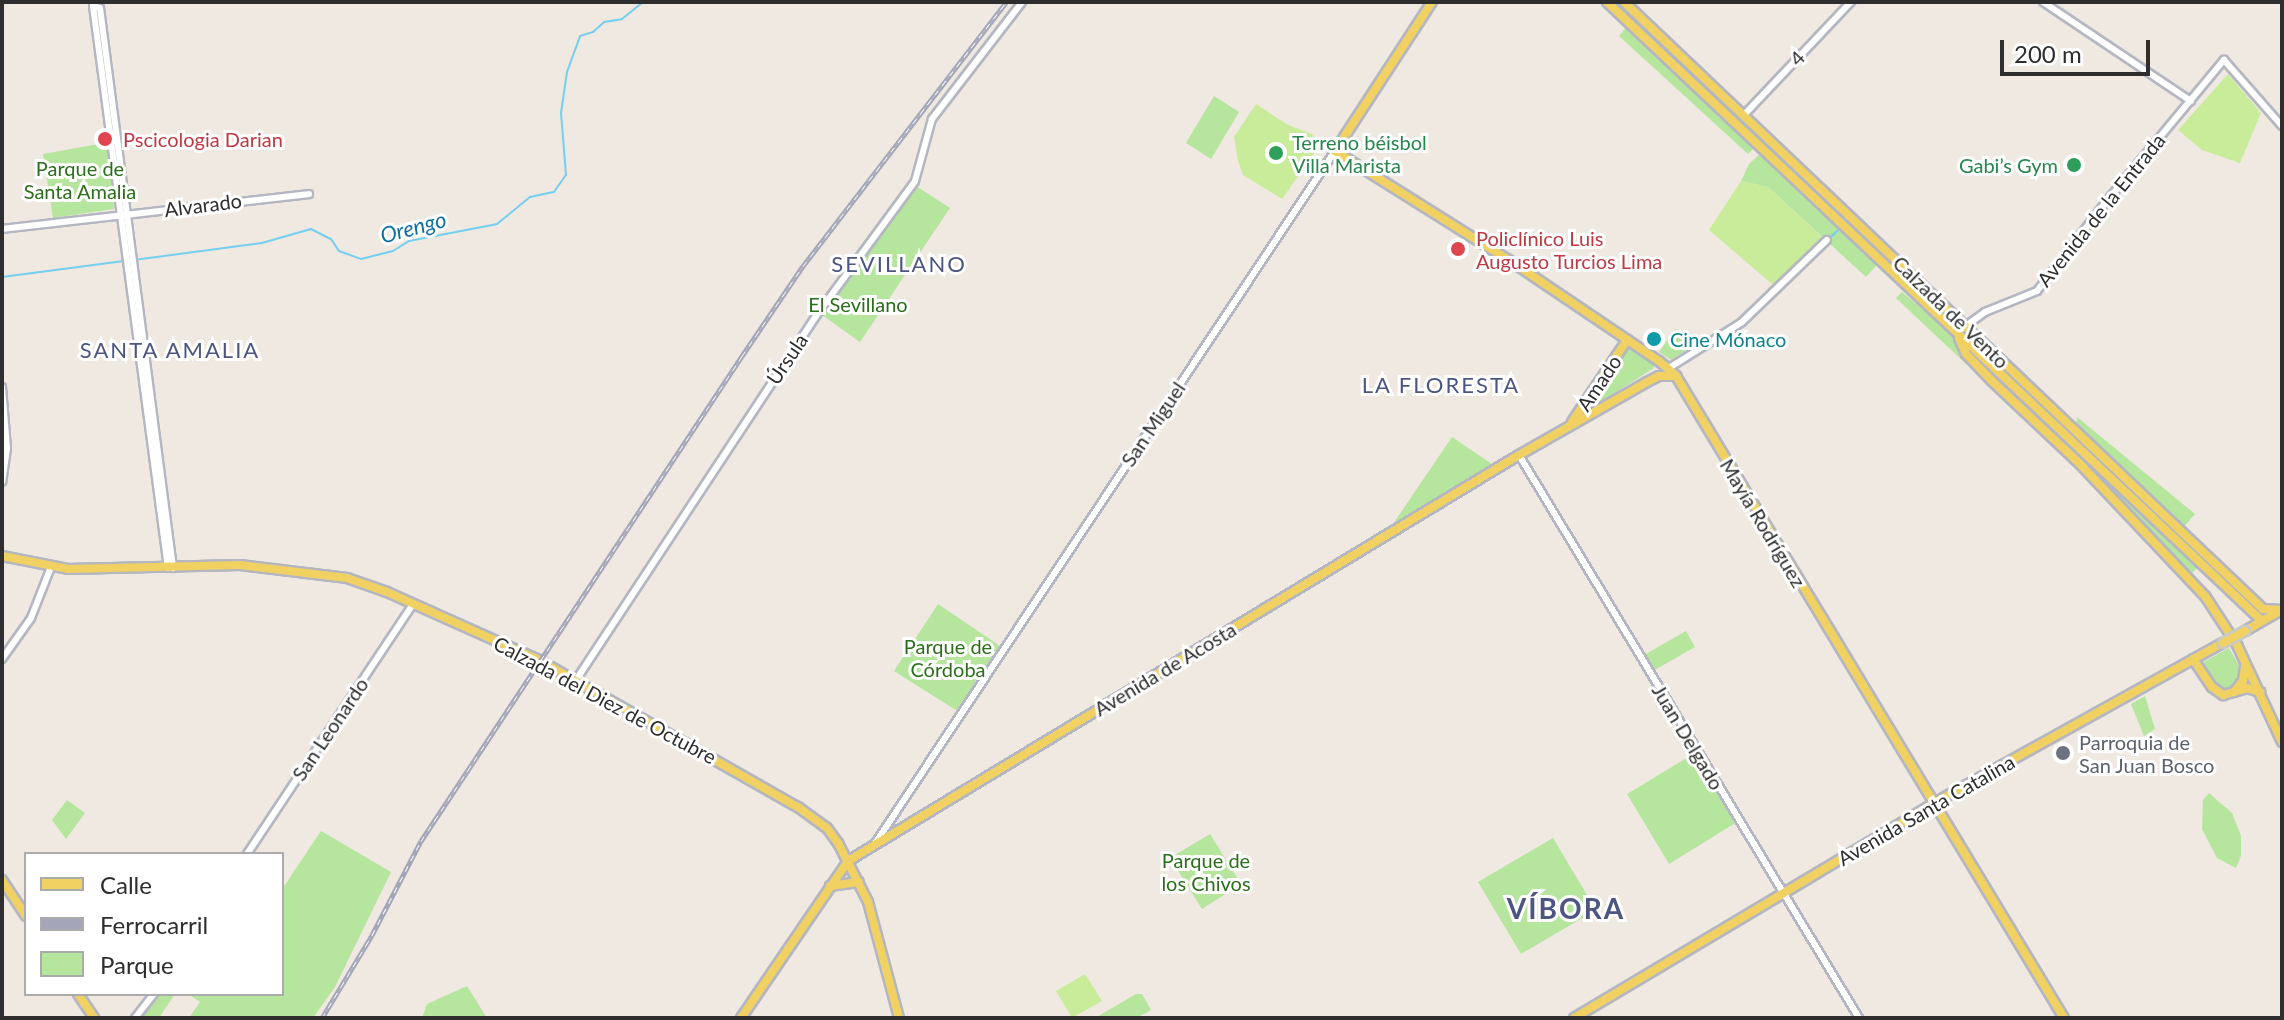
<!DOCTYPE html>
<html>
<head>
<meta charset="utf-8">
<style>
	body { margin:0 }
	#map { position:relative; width:2284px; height:1020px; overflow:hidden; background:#efe9e1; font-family:Lato,sans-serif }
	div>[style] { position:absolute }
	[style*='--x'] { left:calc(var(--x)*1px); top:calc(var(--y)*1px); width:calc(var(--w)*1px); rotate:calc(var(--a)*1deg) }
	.green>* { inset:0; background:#b6e59e }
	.pitch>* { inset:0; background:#c9ec9a }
	.stream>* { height:2px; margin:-1px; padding:0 1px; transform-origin:1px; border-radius:1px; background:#75cff0 }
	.roads { filter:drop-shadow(2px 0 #b4b7c1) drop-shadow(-2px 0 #b4b7c1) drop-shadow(0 2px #b4b7c1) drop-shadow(0 -2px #b4b7c1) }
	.minor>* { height:6px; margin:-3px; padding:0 3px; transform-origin:3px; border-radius:3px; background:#fff }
	.major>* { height:8px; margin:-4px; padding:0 4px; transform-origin:4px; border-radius:4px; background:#f2d163 }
	.rail>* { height:5px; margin-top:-2.5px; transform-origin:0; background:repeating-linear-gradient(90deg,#fff 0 6px,#a3a6b8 0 12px); box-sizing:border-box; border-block:2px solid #a3a6b8 }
	.bridges { filter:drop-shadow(2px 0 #c9c9c9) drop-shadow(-2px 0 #c9c9c9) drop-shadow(0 2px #c9c9c9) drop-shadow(0 -2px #c9c9c9) }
	.major-bridge>* { height:8px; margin:-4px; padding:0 4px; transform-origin:4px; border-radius:4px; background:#f2d163 }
	.dots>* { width:22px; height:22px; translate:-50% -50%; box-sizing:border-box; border:4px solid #fff; border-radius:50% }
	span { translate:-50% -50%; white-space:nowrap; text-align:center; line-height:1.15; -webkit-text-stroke:6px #fff; paint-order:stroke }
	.street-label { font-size:20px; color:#2e2e2e }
	.health-label { font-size:20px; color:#be3a42 }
	.left { translate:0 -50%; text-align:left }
	.leisure-label { font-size:20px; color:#27864d }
	.right { translate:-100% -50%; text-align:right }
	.park-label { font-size:20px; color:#2c6e1b }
	.culture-label { font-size:20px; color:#0d838f }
	.worship-label { font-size:20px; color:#5b616d }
	.water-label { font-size:22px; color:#0d6fa3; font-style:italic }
	.neighbourhood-label { font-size:22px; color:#4d5680; letter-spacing:2px }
	.district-label { font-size:28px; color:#4d5680; font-weight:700; letter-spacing:2px }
	.frame { position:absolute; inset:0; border:4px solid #2e2e2e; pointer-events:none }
	.legend { position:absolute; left:24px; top:852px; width:260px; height:144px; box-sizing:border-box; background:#fff; border:2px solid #ababab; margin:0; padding:10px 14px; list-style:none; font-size:24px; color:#2e2e2e }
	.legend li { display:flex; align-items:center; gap:16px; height:40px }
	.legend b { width:40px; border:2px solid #ababab }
	.scale { position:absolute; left:2000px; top:40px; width:150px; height:36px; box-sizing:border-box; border:4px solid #2e2e2e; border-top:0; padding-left:10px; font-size:24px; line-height:28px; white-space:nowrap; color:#2e2e2e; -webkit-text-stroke:6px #fff; paint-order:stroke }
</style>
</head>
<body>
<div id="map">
	<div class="green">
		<div style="clip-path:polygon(1613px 2px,1621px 2px,1955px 321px,1953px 324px)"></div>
		<div style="clip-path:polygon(1628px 25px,1755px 147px,1748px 154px,1619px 36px)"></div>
		<div style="clip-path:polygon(1214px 96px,1239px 112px,1211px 159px,1186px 143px)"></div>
		<div style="clip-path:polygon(104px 143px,109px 147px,114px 209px,53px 218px,43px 154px)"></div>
		<div style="clip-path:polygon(1761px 153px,1877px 265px,1866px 277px,1768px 187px,1741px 181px,1749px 164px)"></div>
		<div style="clip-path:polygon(916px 186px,950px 208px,860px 342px,822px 315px)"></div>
		<div style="clip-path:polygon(1902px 292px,1957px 338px,1967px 365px,1896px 298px)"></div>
		<div style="clip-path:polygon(1675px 329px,1697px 343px,1671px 360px,1659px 352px)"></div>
		<div style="clip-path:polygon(1629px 347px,1654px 362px,1654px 368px,1583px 413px)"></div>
		<div style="clip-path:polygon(2077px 417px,2195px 514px,2183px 528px,2076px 428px)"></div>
		<div style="clip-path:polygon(1452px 437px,1492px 464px,1396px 523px,1395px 521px)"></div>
		<div style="clip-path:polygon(2112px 487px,2197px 568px,2191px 574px,2130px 511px)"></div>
		<div style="clip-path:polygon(938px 604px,1003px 648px,959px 712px,894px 671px)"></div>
		<div style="clip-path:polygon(1686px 631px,1695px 647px,1653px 671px,1644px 655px)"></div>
		<div style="clip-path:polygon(2229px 648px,2241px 669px,2241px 678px,2236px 687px,2222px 691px,2216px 688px,2202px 663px)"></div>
		<div style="clip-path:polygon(2145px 696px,2155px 729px,2144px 736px,2131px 704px)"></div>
		<div style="clip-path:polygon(1695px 753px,1737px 822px,1669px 864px,1627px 794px)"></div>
		<div style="clip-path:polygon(2209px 793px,2232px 813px,2241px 836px,2241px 856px,2236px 868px,2217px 858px,2202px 829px,2203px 800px)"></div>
		<div style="clip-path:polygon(67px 800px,85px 813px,66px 839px,52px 820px)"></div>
		<div style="clip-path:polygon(321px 831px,391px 872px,335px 987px,313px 1018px,189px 1018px,200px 1002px,188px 994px,282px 994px,282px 884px,285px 885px)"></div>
		<div style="clip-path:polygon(1210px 834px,1241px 884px,1202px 909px,1170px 858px)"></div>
		<div style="clip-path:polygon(1553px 838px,1596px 910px,1521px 954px,1478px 882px)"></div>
		<div style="clip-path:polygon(467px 986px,487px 1018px,422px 1018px,427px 1004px)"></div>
		<div style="clip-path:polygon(158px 994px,175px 994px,159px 1018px,139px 1018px)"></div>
		<div style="clip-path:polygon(1136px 994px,1142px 994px,1151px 1010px,1137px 1018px,1095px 1018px)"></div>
	</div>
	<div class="pitch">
		<div style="clip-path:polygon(2228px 74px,2261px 113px,2240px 163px,2202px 150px,2178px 130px)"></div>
		<div style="clip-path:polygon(1256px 104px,1288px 125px,1312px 134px,1320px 145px,1282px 199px,1243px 175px,1238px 161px,1234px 137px)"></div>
		<div style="clip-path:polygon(1741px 181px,1768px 187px,1823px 238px,1773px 285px,1709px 230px)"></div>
		<div style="clip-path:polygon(1085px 974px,1102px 1001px,1072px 1018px,1056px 991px)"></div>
	</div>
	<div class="stream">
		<div style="--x:1830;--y:238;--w:16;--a:-45"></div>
		<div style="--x:134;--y:260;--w:129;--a:-7.6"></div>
		<div style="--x:262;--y:243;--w:51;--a:-15.9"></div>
		<div style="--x:311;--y:229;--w:22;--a:27"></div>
		<div style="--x:331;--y:239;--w:14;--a:56"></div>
		<div style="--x:339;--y:251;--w:23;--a:20"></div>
		<div style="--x:361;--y:259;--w:33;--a:-14"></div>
		<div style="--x:393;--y:251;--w:19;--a:-32"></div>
		<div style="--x:409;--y:241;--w:90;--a:-10.9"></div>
		<div style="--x:497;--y:224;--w:43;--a:-39.3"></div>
		<div style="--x:530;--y:197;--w:25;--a:-12"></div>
		<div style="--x:554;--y:192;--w:21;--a:-55"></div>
		<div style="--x:566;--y:175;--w:62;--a:-94.6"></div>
		<div style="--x:561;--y:113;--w:41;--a:-81.7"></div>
		<div style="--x:567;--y:72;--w:38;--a:-70"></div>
		<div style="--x:580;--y:36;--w:14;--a:-17"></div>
		<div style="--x:593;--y:32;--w:15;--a:-42"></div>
		<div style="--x:604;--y:22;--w:18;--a:-9"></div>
		<div style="--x:622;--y:19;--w:27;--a:-39"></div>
		<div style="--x:2;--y:277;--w:123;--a:-7.5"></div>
	</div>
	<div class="roads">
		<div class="minor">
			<div style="--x:2043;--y:2;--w:178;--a:33.8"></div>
			<div style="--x:1744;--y:115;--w:156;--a:-46.6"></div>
			<div style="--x:2;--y:229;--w:309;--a:-6.5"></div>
			<div style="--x:1963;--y:328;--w:27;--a:-36"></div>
			<div style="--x:1985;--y:312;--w:56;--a:-22"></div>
			<div style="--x:2037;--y:291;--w:113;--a:-52.2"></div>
			<div style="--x:2106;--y:202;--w:185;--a:-50.3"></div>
			<div style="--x:2224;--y:60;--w:88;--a:48.7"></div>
			<div style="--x:1669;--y:368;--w:86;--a:-32.2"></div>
			<div style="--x:1742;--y:322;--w:118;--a:-44"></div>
			<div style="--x:2;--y:387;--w:61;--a:85.3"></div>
			<div style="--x:7;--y:448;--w:34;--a:98"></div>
			<div style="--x:1519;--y:455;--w:658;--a:58.87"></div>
			<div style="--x:168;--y:568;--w:567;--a:-97.6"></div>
			<div style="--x:93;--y:6;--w:7;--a:16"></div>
			<div style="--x:100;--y:8;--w:565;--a:82.57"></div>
			<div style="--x:2;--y:659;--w:50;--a:-54.7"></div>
			<div style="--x:31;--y:618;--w:55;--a:-68.6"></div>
			<div style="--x:576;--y:680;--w:436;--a:-56.6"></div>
			<div style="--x:816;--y:316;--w:167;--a:-53.7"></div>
			<div style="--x:915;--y:181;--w:64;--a:-74.7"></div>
			<div style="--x:932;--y:119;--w:148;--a:-52.4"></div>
			<div style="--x:874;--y:845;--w:833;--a:-56.41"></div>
			<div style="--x:247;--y:854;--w:300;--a:-56.4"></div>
			<div style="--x:135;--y:1018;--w:31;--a:-52"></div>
		</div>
		<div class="major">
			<div style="--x:1432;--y:2;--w:178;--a:123.1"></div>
			<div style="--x:1335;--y:151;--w:205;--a:32.1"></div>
			<div style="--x:1509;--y:260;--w:181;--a:34"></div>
			<div style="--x:1659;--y:361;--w:23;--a:41"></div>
			<div style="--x:1676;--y:376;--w:750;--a:58.85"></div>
			<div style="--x:1607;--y:2;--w:901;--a:43.38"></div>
			<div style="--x:1624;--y:2;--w:881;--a:43.53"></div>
			<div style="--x:2263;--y:609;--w:19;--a:3"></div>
			<div style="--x:1959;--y:338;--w:17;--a:66"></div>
			<div style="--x:1966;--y:354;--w:37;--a:46"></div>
			<div style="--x:1992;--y:381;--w:121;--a:43.3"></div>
			<div style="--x:2080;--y:464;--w:182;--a:46.6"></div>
			<div style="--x:2205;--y:596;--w:59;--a:56.9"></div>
			<div style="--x:2237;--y:645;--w:107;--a:65.1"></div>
			<div style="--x:1572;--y:422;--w:99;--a:-56.1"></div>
			<div style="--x:2;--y:556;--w:67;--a:11.1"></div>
			<div style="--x:68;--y:569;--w:172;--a:-1.3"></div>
			<div style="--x:240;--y:565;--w:108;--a:6.9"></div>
			<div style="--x:347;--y:578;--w:42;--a:19.3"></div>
			<div style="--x:387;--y:592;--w:164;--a:24.1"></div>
			<div style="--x:537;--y:659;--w:300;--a:29.6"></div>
			<div style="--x:798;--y:807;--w:36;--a:36"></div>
			<div style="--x:827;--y:828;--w:19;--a:54"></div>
			<div style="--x:838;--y:843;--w:66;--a:63"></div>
			<div style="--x:868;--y:902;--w:120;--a:75"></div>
			<div style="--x:2245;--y:631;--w:38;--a:-30"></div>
			<div style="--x:2193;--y:659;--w:34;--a:56"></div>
			<div style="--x:2212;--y:687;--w:14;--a:36"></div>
			<div style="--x:2223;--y:695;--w:25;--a:-16"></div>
			<div style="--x:2247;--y:688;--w:14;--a:17"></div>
			<div style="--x:2234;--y:692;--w:14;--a:-51"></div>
			<div style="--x:2243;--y:681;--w:15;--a:-82"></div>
			<div style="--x:2;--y:880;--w:43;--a:56.3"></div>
			<div style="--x:830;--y:886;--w:29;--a:-8"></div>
			<div style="--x:78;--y:994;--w:29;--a:56"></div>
			<div style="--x:741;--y:1018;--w:190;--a:-55.7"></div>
			<div style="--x:848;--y:861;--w:784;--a:-31.18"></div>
			<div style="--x:1519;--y:455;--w:147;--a:-29.7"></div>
			<div style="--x:1647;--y:382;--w:13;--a:-27"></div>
			<div style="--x:1659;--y:376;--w:16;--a:0"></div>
			<div style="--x:1574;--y:1018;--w:419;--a:-30.8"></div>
			<div style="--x:1934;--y:803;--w:330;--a:-29"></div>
		</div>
	</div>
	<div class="rail">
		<div style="--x:322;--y:1018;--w:97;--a:-58.9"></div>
		<div style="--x:372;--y:935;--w:106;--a:-62.5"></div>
		<div style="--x:421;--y:841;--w:582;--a:-56.5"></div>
		<div style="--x:742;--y:356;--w:109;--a:-55.9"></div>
		<div style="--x:803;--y:266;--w:333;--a:-52.4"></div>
	</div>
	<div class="bridges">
		<div class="major-bridge">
			<div style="--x:2223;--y:643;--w:25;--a:-29"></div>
		</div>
	</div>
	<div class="dots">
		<div style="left:105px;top:139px;background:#e0444e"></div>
		<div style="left:1276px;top:153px;background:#2e9e5b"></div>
		<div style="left:2074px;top:165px;background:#2e9e5b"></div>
		<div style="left:1458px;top:249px;background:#e0444e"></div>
		<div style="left:1654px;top:339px;background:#0f9aa8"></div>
		<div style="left:2063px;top:753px;background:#6b7280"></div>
	</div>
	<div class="street-label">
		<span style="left:1797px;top:58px;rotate:-46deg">4</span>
		<span style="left:203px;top:205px;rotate:-7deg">Alvarado</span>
		<span style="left:2101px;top:210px;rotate:-51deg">Avenida de la Entrada</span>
		<span style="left:1951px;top:312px;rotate:44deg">Calzada de Vento</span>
		<span style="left:787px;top:359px;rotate:-56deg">Úrsula</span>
		<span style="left:1599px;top:383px;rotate:-56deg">Amado</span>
		<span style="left:1153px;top:424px;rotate:-56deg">San Miguel</span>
		<span style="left:1763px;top:523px;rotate:59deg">Mayía Rodríguez</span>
		<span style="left:1165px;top:669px;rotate:-31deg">Avenida de Acosta</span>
		<span style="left:605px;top:700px;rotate:28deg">Calzada del Diez de Octubre</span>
		<span style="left:330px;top:729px;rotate:-56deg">San Leonardo</span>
		<span style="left:1688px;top:737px;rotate:59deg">Juan Delgado</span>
		<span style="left:1926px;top:810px;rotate:-30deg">Avenida Santa Catalina</span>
	</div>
	<div class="health-label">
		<span class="left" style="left:123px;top:139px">Pscicologia Darian</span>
		<span class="left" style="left:1476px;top:250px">Policlínico Luis<br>Augusto Turcios Lima</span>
	</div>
	<div class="leisure-label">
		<span class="left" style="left:1292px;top:154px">Terreno béisbol<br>Villa Marista</span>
		<span class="right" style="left:2058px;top:165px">Gabi’s Gym</span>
	</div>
	<div class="park-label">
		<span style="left:80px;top:180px">Parque de<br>Santa Amalia</span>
		<span style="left:858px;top:304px">El Sevillano</span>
		<span style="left:948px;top:658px">Parque de<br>Córdoba</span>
		<span style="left:1206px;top:872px">Parque de<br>los Chivos</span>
	</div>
	<div class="culture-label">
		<span class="left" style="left:1670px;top:339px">Cine Mónaco</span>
	</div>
	<div class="worship-label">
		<span class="left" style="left:2079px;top:754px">Parroquia de<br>San Juan Bosco</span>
	</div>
	<div class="water-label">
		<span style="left:413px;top:227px;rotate:-15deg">Orengo</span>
	</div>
	<div class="neighbourhood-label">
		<span style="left:899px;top:264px">SEVILLANO</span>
		<span style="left:170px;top:350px">SANTA AMALIA</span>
		<span style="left:1441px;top:385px">LA FLORESTA</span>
	</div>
	<div class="district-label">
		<span style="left:1566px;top:908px">VÍBORA</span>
	</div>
	<div class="frame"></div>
	<ul class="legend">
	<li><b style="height:10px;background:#f2d163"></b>Calle</li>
	<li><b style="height:10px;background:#a3a6b8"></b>Ferrocarril</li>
	<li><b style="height:22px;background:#b6e59e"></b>Parque</li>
	</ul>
	<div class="scale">200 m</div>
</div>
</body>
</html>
